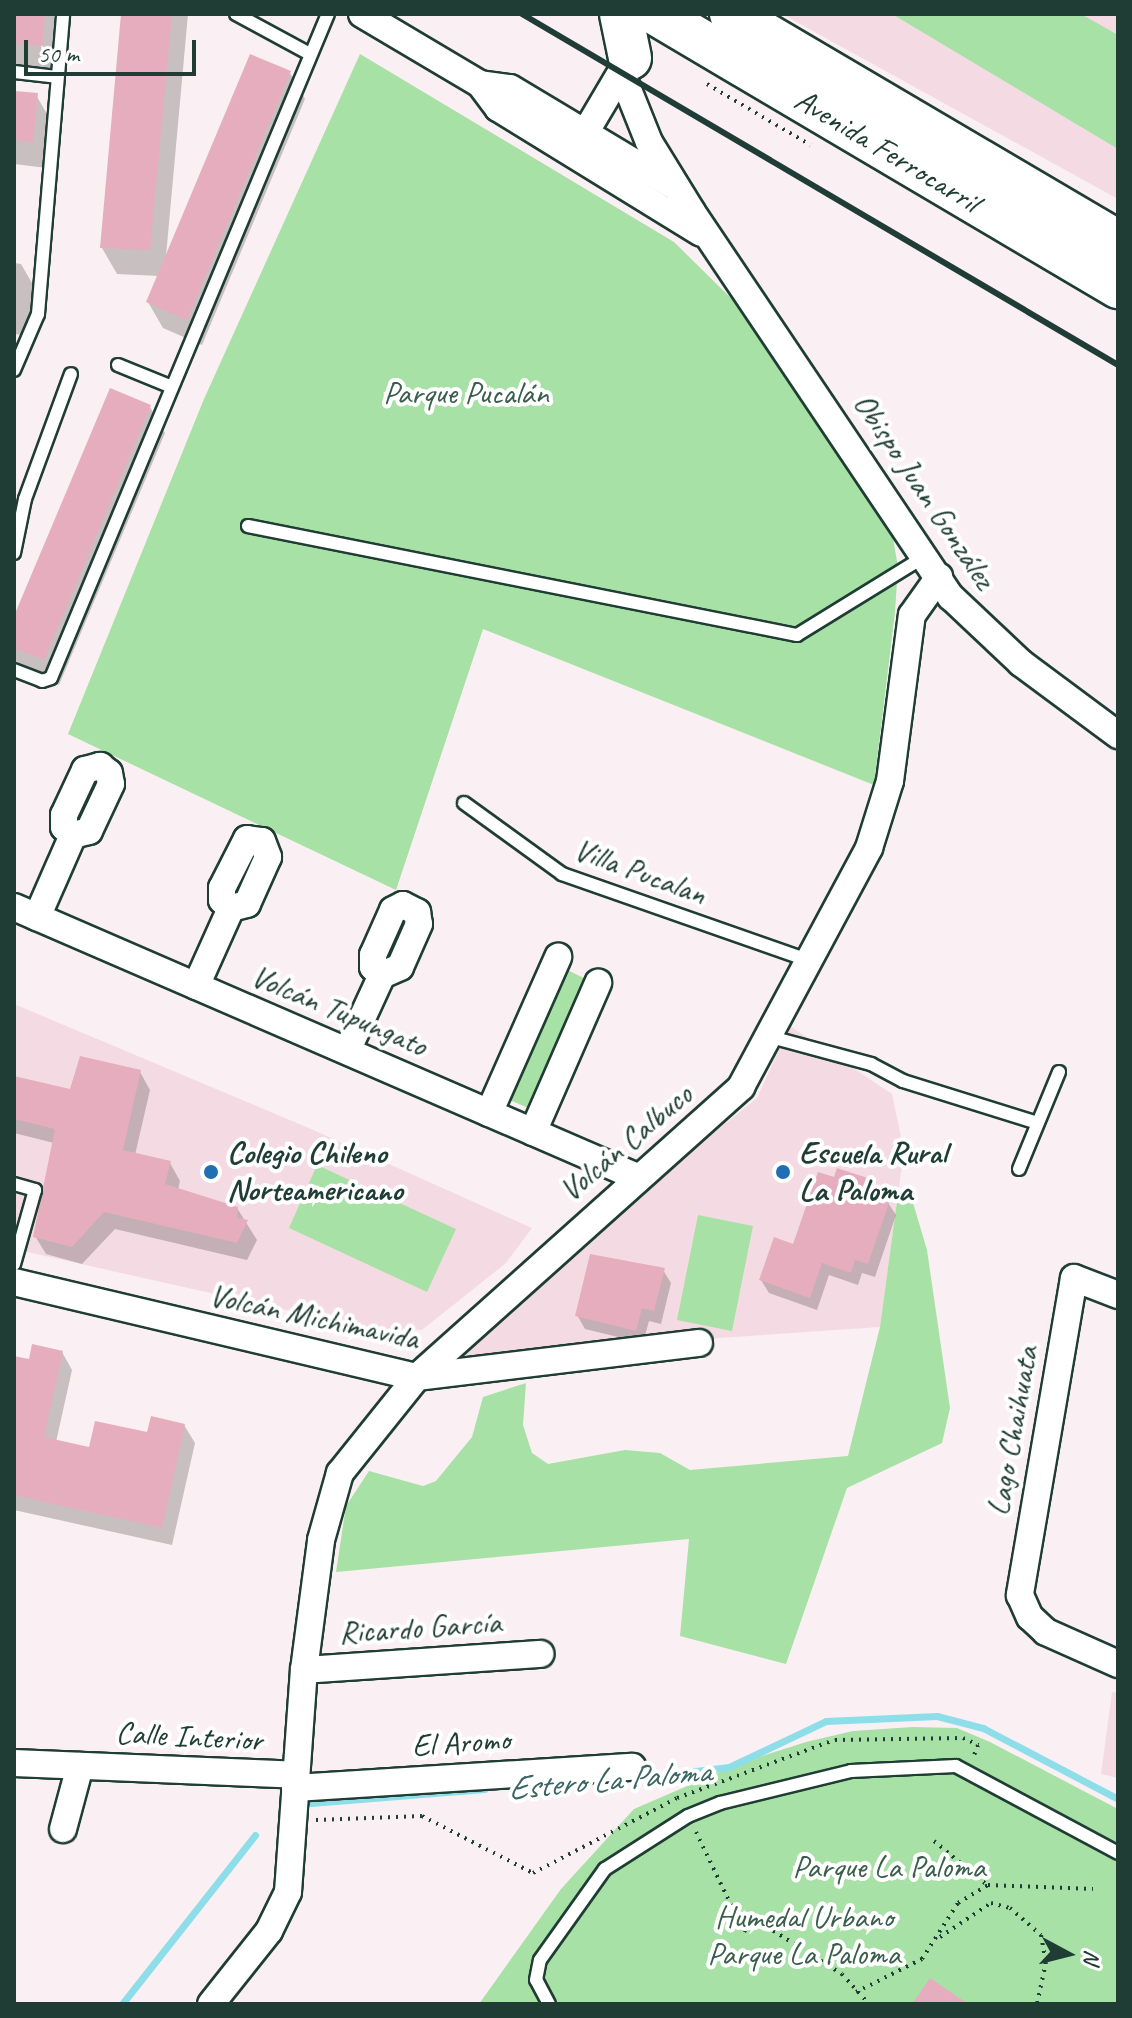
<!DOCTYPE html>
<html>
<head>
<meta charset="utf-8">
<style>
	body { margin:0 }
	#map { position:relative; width:1132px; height:2018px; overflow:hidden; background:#faeff2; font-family:Caveat,sans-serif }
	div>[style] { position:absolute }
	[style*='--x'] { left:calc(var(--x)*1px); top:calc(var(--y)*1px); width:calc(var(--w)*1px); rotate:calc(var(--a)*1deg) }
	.built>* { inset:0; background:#f4dbe3 }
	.green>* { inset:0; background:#a7e1a5 }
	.shadow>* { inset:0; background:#0003 }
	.stream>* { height:7px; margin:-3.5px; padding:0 3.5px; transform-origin:3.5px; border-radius:3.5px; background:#8edeea }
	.building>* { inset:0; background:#e6adbf }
	.path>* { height:4px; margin-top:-2px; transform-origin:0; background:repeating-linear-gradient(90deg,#1f3d34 0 2px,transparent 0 8px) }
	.roads { filter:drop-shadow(2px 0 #1f3d34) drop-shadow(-2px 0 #1f3d34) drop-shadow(0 2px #1f3d34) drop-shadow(0 -2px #1f3d34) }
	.lane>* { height:12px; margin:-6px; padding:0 6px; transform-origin:6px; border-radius:6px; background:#fff }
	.street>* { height:26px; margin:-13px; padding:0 13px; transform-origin:13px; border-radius:13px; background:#fff }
	.primary>* { height:42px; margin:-21px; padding:0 21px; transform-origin:21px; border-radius:21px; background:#fff }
	.rail>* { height:6px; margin:-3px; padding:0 3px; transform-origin:3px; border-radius:3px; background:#1f3d34 }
	.dots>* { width:22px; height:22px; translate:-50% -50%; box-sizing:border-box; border:4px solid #fff; border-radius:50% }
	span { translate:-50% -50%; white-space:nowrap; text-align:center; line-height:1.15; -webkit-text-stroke:8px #fff; paint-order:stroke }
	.street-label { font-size:32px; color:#1f3d34 }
	.park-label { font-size:32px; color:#3a5e4b }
	.poi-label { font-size:32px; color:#1f3d34; font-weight:700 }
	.left { translate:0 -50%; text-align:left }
	.water-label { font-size:34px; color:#3b6562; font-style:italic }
	.frame { position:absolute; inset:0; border:16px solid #1f3d34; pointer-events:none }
	.north { position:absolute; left:1028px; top:1914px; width:80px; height:80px; -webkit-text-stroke:6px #fff; paint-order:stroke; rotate:97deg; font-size:22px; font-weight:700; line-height:32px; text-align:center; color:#1f3d34 }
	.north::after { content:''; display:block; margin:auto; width:28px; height:36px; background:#1f3d34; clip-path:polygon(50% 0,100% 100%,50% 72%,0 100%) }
	.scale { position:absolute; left:24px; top:40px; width:172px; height:36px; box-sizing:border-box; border:4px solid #1f3d34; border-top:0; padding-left:10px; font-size:24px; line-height:28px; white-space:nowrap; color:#1f3d34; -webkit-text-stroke:6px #fff; paint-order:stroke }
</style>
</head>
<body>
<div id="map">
	<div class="built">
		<div style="clip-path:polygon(782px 14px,1118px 14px,1118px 199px)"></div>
		<div style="clip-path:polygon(14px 1004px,311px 1129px,532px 1228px,506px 1263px,422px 1330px,367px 1328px,14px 1249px)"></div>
		<div style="clip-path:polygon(790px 1026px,892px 1094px,904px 1151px,880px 1327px,661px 1342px,450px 1364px,624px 1205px,757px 1098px)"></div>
		<div style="clip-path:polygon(1112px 1692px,1118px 1693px,1118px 1778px,1101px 1774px)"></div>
	</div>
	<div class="green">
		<div style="clip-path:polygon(892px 14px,1081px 14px,1118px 35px,1118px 149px)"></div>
		<div style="clip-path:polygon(360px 54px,674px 242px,744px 311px,892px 532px,898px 567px,895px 612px,874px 785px,483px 629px,396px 890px,68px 734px,204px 399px)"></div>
		<div style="clip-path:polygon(561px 967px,590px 981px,533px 1110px,505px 1098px)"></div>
		<div style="clip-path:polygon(317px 1165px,456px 1229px,427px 1292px,289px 1228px)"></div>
		<div style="clip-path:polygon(898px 1194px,911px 1196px,927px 1250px,950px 1408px,942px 1443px,847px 1488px,786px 1664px,680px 1636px,689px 1539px,336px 1572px,346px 1506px,369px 1471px,423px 1486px,436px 1481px,472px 1437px,483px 1397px,526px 1383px,523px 1425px,532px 1453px,548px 1464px,625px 1450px,660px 1453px,690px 1470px,848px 1456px,880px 1327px)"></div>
		<div style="clip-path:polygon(698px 1215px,753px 1226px,732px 1331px,677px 1320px)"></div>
		<div style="clip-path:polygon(913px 1727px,957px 1728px,990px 1742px,1118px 1809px,1118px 2004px,479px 2004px,561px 1889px,634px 1809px,743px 1762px,806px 1742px,853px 1731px)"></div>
	</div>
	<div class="shadow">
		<div style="clip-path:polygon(14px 14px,53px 14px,60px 26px,56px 72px,14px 68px)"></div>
		<div style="clip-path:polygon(123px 14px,188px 14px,166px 256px,290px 73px,305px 99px,202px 345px,163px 328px,148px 302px,159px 276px,117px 274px,102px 248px)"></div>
		<div style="clip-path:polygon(14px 93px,36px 95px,51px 121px,47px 168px,14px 164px)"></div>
		<div style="clip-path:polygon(14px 263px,21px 264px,36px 290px,32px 336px,14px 334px)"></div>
		<div style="clip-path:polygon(150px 407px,165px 433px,59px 685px,20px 669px,14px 658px,14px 621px)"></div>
		<div style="clip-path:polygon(140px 1072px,150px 1090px,135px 1155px,170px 1163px,180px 1181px,178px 1190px,237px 1208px,257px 1240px,247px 1260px,115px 1229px,82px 1264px,46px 1254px,35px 1236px,54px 1143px,14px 1133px,14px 1078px,71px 1091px)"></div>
		<div style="clip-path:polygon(835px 1180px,875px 1183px,896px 1215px,875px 1277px,862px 1273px,858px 1285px,829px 1275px,817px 1310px,769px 1293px,761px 1280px,794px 1246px)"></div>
		<div style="clip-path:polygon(663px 1270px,671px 1283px,661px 1324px,649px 1321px,643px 1343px,585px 1329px,577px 1315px)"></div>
		<div style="clip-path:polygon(62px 1352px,72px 1370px,56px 1442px,90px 1450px,184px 1425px,195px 1443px,172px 1545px,14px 1510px,14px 1369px)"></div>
	</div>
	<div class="stream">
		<div style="--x:628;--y:1779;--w:102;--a:-6.8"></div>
		<div style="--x:729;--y:1767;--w:107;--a:-25.4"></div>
		<div style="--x:826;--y:1721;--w:111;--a:-2.6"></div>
		<div style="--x:937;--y:1716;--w:48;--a:14.6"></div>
		<div style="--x:983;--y:1728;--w:153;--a:27.7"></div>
		<div style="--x:311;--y:1803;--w:174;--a:-4.6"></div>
		<div style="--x:122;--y:2004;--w:215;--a:-51.8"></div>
	</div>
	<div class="building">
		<div style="clip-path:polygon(14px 14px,45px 14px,42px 46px,14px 44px)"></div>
		<div style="clip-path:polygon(121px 14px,172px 14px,150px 250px,100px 248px)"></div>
		<div style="clip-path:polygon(250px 54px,291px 71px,187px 320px,146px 302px)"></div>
		<div style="clip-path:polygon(14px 91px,38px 93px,33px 142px,14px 140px)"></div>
		<div style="clip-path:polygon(110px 388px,151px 405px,44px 660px,14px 648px,14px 616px)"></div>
		<div style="clip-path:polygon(80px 1056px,141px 1070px,123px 1150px,171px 1161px,165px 1184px,238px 1207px,237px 1218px,248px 1220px,237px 1243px,104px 1212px,72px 1247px,33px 1237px,55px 1129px,14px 1119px,14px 1076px,70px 1089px)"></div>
		<div style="clip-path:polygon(837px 1168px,877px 1181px,872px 1194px,890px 1200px,868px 1264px,855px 1260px,851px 1273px,822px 1263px,810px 1298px,759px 1280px,774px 1237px,793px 1244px,818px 1172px,834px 1177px)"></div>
		<div style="clip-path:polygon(590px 1254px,665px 1268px,654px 1311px,642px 1308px,636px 1331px,575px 1316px)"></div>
		<div style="clip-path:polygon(32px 1344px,63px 1351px,44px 1437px,89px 1447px,95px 1421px,147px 1432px,151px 1416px,185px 1424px,162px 1528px,14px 1495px,14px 1356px,29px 1359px)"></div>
		<div style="clip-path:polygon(930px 1978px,968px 2004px,912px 2004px)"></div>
	</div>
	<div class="path">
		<div style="--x:707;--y:84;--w:120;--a:30.6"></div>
		<div style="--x:316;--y:1820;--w:106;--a:-2.2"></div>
		<div style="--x:422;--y:1816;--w:125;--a:27.2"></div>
		<div style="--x:533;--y:1873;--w:162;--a:-27.5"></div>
		<div style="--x:677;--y:1798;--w:168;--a:-20.2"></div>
		<div style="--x:835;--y:1740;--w:128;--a:-0.9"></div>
		<div style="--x:963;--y:1738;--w:17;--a:25"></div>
		<div style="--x:978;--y:1745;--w:14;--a:111"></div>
		<div style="--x:696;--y:1832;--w:111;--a:64.4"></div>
		<div style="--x:744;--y:1932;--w:17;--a:-57"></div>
		<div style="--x:753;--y:1918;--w:105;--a:32.2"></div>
		<div style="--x:842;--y:1974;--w:40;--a:48"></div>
		<div style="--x:934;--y:1841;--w:69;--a:39.7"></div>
		<div style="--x:940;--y:1937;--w:61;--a:-33.7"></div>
		<div style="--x:991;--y:1903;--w:20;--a:15"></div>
		<div style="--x:1010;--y:1908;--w:41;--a:41.1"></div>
		<div style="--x:1041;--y:1935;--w:27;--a:80"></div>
		<div style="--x:1046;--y:1962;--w:43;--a:102.1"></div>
		<div style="--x:856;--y:1992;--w:74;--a:-26.6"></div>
		<div style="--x:922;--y:1959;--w:67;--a:-57.3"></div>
		<div style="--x:958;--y:1903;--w:35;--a:-31"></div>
		<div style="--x:988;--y:1885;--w:105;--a:2.2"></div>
	</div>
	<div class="roads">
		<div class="lane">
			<div style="--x:236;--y:14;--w:84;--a:28.4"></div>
			<div style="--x:14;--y:72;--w:43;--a:6.6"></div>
			<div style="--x:118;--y:365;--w:58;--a:22.2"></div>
			<div style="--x:14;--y:370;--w:61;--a:-66.8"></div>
			<div style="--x:38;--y:314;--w:301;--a:-85.2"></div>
			<div style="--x:248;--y:526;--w:560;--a:11.23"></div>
			<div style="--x:797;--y:635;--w:149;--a:-31.6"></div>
			<div style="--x:14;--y:553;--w:55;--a:-78.5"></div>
			<div style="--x:25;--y:499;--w:133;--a:-69.8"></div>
			<div style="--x:14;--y:670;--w:30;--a:21"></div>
			<div style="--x:42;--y:681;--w:9;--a:-18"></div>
			<div style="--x:51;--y:678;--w:719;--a:-67.36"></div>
			<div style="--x:464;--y:803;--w:121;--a:35.9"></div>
			<div style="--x:562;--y:874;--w:264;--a:19.3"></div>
			<div style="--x:771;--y:1037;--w:104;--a:15.1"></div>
			<div style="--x:871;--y:1064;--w:36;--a:28"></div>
			<div style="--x:903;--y:1081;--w:141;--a:17.3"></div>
			<div style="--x:1019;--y:1169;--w:105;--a:-67.6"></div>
			<div style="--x:14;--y:1184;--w:22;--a:16"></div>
			<div style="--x:35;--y:1190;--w:77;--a:105.8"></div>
			<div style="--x:549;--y:2004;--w:27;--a:-118"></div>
			<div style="--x:536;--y:1980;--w:20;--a:-79"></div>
			<div style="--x:540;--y:1960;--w:112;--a:-54.5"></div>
			<div style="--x:605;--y:1869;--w:98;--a:-32.6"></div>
			<div style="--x:688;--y:1816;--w:35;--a:-22"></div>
			<div style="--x:720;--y:1803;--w:135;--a:-13.7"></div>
			<div style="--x:851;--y:1771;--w:105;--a:-2.7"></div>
			<div style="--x:956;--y:1766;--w:184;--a:28.2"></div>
		</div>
		<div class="street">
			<div style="--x:362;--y:14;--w:137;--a:30.7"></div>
			<div style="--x:480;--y:84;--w:30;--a:8"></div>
			<div style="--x:510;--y:88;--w:189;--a:30.9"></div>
			<div style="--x:621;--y:72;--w:75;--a:68.2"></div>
			<div style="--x:649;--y:142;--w:82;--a:58.4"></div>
			<div style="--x:692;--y:212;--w:464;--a:56.1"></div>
			<div style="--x:951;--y:597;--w:96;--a:43.3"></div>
			<div style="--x:1021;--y:663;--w:121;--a:36.6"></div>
			<div style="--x:480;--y:84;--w:30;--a:53"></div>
			<div style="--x:498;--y:108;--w:238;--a:31.6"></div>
			<div style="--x:578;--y:145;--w:96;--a:-59.4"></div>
			<div style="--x:100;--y:766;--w:11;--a:38"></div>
			<div style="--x:109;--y:773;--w:11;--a:80"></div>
			<div style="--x:111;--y:784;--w:52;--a:115.1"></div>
			<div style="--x:89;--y:831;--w:16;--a:166"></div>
			<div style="--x:73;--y:835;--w:12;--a:-138"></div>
			<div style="--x:64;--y:827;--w:12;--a:-90"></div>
			<div style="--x:64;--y:815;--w:50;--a:-65"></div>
			<div style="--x:85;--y:770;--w:16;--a:-15"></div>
			<div style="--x:247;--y:839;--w:15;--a:8"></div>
			<div style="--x:262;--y:841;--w:17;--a:69"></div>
			<div style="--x:268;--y:857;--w:51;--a:114.1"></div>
			<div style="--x:247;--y:904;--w:16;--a:166"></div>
			<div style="--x:231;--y:908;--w:12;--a:-138"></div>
			<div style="--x:222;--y:900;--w:12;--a:-90"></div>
			<div style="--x:222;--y:888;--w:55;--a:-63"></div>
			<div style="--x:403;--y:905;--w:16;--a:27"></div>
			<div style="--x:417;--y:912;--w:12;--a:81"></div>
			<div style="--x:419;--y:924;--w:47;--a:113.8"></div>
			<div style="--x:400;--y:967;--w:20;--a:156"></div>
			<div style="--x:382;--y:975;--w:12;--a:-138"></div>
			<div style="--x:373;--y:967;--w:12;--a:-90"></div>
			<div style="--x:373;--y:955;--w:49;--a:-66"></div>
			<div style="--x:393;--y:910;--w:11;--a:-27"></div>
			<div style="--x:14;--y:907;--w:679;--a:23.43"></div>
			<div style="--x:37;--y:917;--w:90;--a:-66.3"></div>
			<div style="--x:196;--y:986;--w:85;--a:-65.8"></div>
			<div style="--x:347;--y:1051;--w:84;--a:-65.3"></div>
			<div style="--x:489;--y:1113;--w:171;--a:-66.1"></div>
			<div style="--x:533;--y:1132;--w:163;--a:-66.4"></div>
			<div style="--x:14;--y:1282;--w:414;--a:13.3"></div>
			<div style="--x:417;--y:1377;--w:284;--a:-6.9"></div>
			<div style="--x:1118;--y:1295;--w:47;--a:-158.9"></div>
			<div style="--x:1074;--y:1278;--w:322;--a:99.7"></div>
			<div style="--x:1020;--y:1595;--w:24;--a:66"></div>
			<div style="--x:1030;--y:1617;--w:22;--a:43"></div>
			<div style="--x:1046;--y:1632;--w:79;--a:24"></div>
			<div style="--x:304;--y:1670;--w:237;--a:-3.9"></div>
			<div style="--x:14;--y:1763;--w:282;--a:2.4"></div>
			<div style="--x:295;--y:1788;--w:338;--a:-3.6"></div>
			<div style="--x:63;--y:1829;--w:65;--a:-74.9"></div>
			<div style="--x:211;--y:2004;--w:93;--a:-51.5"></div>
			<div style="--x:269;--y:1931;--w:43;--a:-64"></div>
			<div style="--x:288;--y:1892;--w:223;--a:-85.9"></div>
			<div style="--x:304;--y:1670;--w:131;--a:-82.5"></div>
			<div style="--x:321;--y:1540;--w:70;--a:-74.2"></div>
			<div style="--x:340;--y:1473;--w:123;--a:-51.3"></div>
			<div style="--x:417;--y:1377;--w:435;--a:-41.8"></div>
			<div style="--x:741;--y:1087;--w:271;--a:-61.8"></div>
			<div style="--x:869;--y:848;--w:70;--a:-72.6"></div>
			<div style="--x:890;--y:781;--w:167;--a:-82.5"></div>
			<div style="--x:912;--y:615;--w:47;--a:-54.6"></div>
		</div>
		<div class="primary">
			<div style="--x:621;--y:14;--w:45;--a:78.4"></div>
			<div style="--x:656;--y:14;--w:537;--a:30.58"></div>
			<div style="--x:731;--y:14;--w:449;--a:30.5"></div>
		</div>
	</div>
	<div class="rail">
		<div style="--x:522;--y:14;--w:692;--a:30.49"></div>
	</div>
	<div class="dots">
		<div style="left:211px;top:1172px;background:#1f6fb2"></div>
		<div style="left:783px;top:1172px;background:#1f6fb2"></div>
	</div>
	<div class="street-label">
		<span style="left:887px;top:151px;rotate:31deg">Avenida Ferrocarril</span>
		<span style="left:924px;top:491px;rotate:56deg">Obispo Juan González</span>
		<span style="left:640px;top:872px;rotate:20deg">Villa Pucalan</span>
		<span style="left:339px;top:1011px;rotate:23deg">Volcán Tupungato</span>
		<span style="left:626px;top:1143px;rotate:-40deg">Volcán Calbuco</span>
		<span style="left:314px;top:1317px;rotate:12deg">Volcán Michimavida</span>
		<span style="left:1013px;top:1431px;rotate:-80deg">Lago Chaihuata</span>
		<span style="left:420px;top:1628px;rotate:-4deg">Ricardo García</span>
		<span style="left:189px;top:1737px;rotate:3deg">Calle Interior</span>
		<span style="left:461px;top:1743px;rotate:-4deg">El Aromo</span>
	</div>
	<div class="park-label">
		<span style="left:466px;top:393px">Parque Pucalán</span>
		<span style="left:889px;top:1867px">Parque La Paloma</span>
		<span style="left:804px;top:1936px">Humedal Urbano<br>Parque La Paloma</span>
	</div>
	<div class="poi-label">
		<span class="left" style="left:227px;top:1172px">Colegio Chileno<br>Norteamericano</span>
		<span class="left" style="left:799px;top:1172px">Escuela Rural<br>La Paloma</span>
	</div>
	<div class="water-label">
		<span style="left:609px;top:1779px;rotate:-5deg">Estero La Paloma</span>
	</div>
	<div class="frame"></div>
	<div class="north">N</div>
	<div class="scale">50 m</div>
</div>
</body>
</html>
